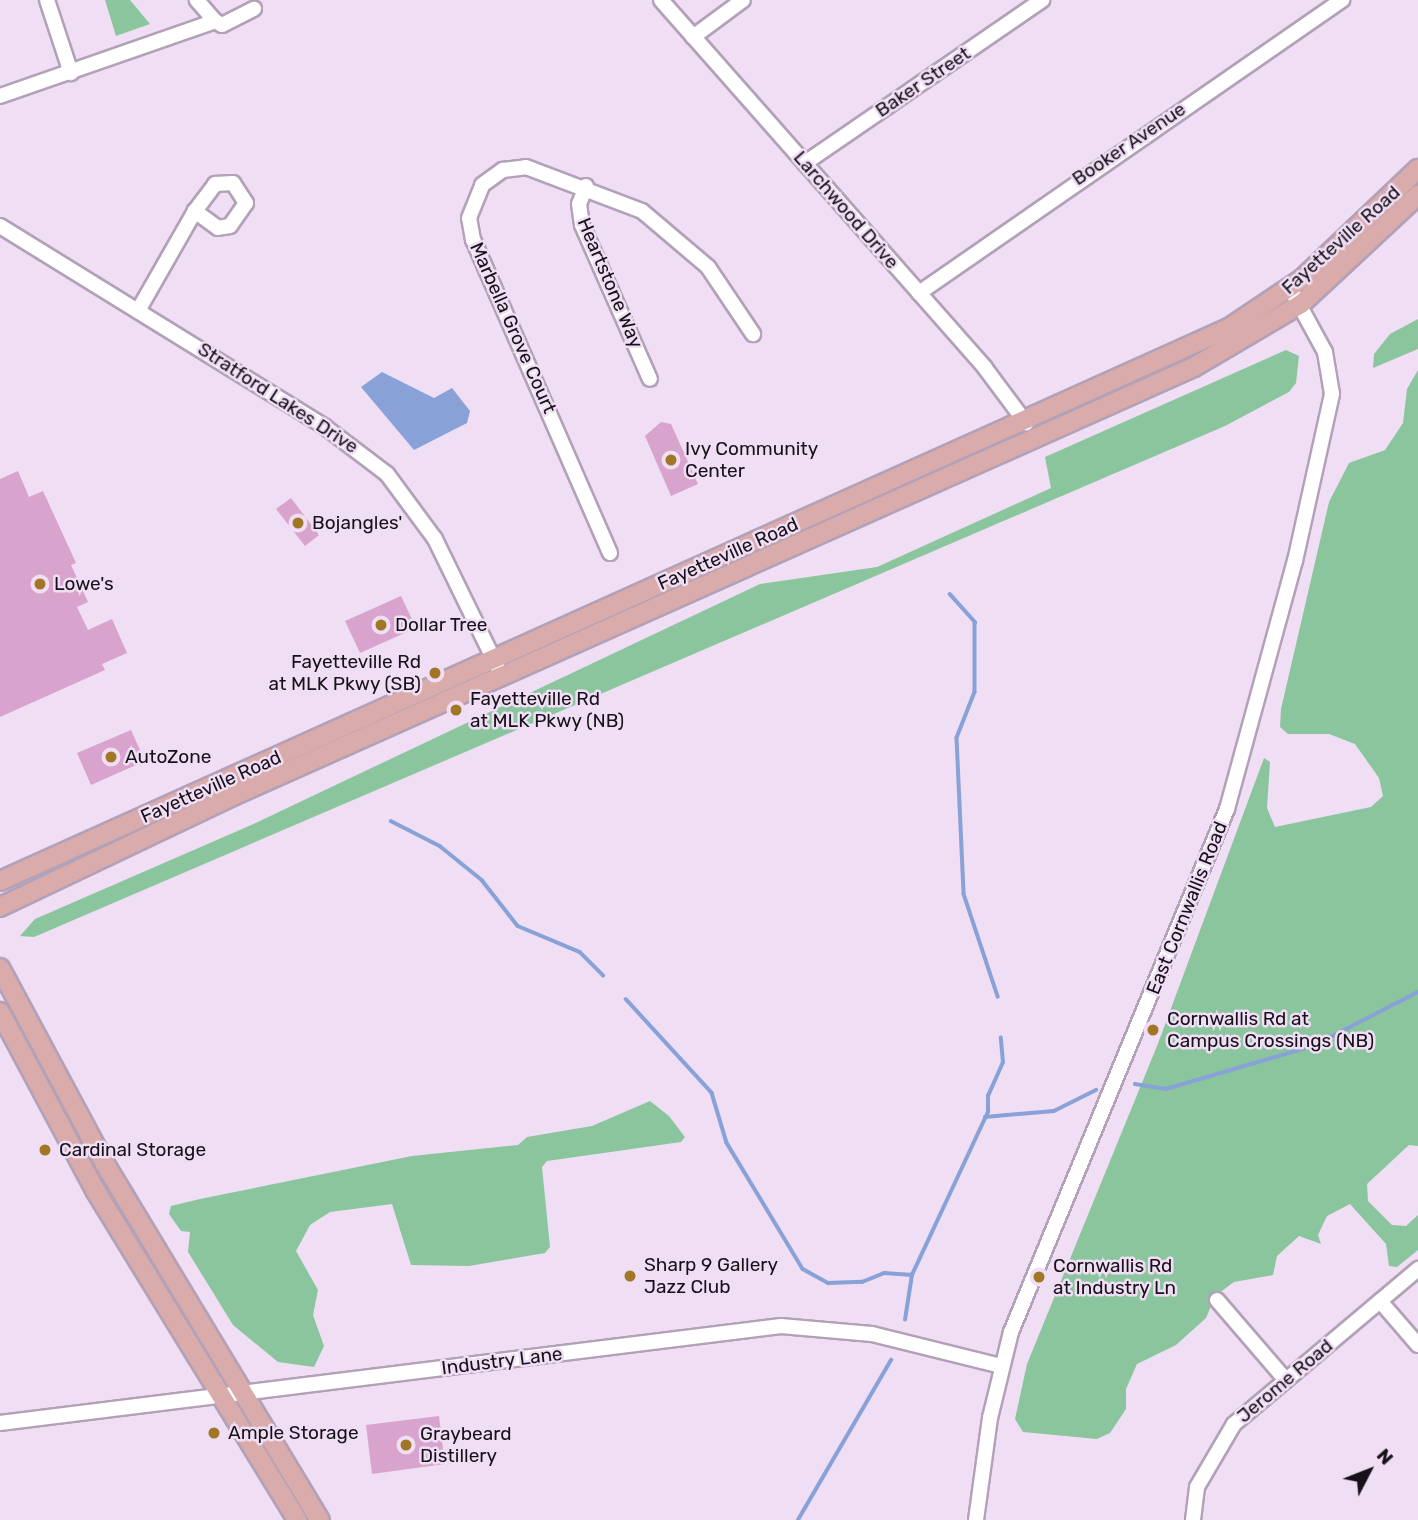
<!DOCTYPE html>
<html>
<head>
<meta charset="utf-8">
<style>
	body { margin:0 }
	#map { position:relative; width:1418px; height:1520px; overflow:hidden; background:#f0def5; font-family:Rubik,sans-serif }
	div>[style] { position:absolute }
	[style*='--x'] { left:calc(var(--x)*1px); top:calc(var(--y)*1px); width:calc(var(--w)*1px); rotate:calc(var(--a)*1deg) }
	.green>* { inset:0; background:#8bc59e }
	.water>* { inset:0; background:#88a1d6 }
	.stream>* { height:3.5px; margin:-1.75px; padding:0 1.75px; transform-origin:1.75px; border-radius:1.75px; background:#88a1d6 }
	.building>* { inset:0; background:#d8a3cc }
	.roads { filter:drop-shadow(2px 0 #b2a1b7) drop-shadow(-2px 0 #b2a1b7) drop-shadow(0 2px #b2a1b7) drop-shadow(0 -2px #b2a1b7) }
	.minor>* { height:14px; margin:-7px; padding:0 7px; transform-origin:7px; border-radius:7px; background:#fff }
	.major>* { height:18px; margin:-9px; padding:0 9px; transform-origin:9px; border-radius:9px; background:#d9abab }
	.dots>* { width:19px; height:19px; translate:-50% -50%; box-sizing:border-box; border:4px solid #f0def5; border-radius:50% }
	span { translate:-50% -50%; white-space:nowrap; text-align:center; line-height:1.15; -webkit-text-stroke:5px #f0def5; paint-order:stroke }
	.street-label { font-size:19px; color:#171119 }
	.poi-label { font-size:19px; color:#171119 }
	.left { translate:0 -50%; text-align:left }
	.right { translate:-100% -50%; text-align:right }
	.north { position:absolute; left:1334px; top:1436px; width:70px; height:70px; -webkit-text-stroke:5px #f0def5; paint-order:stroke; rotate:48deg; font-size:19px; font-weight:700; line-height:28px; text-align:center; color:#171119 }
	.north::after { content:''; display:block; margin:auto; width:24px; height:32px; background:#171119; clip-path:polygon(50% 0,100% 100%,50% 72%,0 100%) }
</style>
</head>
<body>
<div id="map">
	<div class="green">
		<div style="clip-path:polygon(105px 0,130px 0,150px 24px,116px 36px)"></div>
		<div style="clip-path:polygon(1418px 319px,1418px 349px,1373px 368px,1374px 354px,1390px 334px)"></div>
		<div style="clip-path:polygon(1286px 350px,1299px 356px,1296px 383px,1289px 392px,1225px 426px,34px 937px,20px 936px,35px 919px,249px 826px,760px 584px,877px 567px,1051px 488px,1045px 457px)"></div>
		<div style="clip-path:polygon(1418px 370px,1418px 1146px,1409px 1145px,1367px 1184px,1368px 1201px,1392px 1225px,1406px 1226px,1418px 1215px,1418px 1250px,1397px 1267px,1389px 1266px,1386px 1244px,1350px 1204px,1327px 1216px,1318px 1235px,1321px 1244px,1299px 1236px,1277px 1256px,1273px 1275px,1234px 1282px,1215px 1296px,1206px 1318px,1176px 1345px,1137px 1364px,1126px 1389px,1126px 1409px,1110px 1433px,1097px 1439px,1023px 1432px,1015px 1419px,1027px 1364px,1157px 1046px,1264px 758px,1270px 762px,1267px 808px,1275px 827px,1371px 807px,1383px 796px,1379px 778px,1355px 744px,1329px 734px,1288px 734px,1280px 727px,1281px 709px,1329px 502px,1349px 463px,1385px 450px,1403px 423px,1407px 389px)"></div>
		<div style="clip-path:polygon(650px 1101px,669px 1116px,685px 1137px,681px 1142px,547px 1161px,542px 1167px,550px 1247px,545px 1253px,469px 1266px,411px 1265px,392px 1204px,330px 1212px,310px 1225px,296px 1251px,318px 1290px,313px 1315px,324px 1346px,314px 1367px,278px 1362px,233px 1325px,188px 1252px,190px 1232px,181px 1231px,169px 1214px,171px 1206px,200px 1199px,412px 1156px,518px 1145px,527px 1137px,592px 1126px)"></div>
	</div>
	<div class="water">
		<div style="clip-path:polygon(382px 372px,434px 398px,452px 388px,470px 411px,467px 423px,414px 450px,361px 387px)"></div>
	</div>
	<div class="stream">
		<div style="--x:950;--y:594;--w:38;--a:48"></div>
		<div style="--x:975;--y:622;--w:70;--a:90"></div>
		<div style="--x:975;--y:692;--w:49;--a:111.4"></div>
		<div style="--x:957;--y:738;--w:156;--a:87.4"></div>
		<div style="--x:964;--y:894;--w:108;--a:71.6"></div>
		<div style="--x:391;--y:821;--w:55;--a:27"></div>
		<div style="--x:440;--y:846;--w:54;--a:39"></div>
		<div style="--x:482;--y:880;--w:58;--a:52"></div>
		<div style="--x:518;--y:926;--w:67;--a:22.8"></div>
		<div style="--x:580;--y:952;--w:33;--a:45"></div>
		<div style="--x:626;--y:999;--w:127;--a:47.5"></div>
		<div style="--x:712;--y:1093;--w:52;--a:73.3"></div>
		<div style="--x:727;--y:1143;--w:147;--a:58.9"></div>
		<div style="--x:803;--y:1269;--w:29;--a:29"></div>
		<div style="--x:828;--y:1283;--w:34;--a:-2"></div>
		<div style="--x:862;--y:1282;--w:24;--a:-22"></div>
		<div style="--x:884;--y:1273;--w:28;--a:4"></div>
		<div style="--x:1135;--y:1084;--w:31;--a:9"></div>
		<div style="--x:1166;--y:1089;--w:153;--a:-16.3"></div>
		<div style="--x:1313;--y:1046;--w:118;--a:-27.2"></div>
		<div style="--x:985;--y:1117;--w:69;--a:-5"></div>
		<div style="--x:1054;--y:1111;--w:47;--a:-26.6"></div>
		<div style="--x:905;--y:1320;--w:46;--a:-81.2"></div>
		<div style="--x:912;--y:1275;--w:180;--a:-65"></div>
		<div style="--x:988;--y:1112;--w:16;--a:-90"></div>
		<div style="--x:988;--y:1096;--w:36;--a:-66"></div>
		<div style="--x:1003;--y:1063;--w:25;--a:-95"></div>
		<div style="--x:798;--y:1520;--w:185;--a:-59.8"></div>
	</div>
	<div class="building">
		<div style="clip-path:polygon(661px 422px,671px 424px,698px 484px,671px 496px,645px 436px)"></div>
		<div style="clip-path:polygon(18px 471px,29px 497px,43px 491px,76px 563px,71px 565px,88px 602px,77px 607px,88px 630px,112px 619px,127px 653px,102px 664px,105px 670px,0 717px,0 479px)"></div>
		<div style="clip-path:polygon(291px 498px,319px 535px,305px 546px,276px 509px)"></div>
		<div style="clip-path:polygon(401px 596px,416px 628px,360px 653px,345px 621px)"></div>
		<div style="clip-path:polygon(131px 730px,145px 761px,91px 785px,77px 753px)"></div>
		<div style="clip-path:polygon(439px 1416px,445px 1464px,372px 1474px,366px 1425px)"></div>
	</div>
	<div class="roads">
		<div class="minor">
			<div style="--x:47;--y:0;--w:77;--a:71.8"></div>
			<div style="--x:661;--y:0;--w:490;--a:48.6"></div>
			<div style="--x:985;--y:368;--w:69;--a:53.3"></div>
			<div style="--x:215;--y:21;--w:8;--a:30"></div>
			<div style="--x:222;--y:25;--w:36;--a:-27"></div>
			<div style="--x:693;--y:37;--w:62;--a:-36.5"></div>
			<div style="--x:0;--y:96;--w:228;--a:-19.2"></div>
			<div style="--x:215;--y:21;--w:28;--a:-131"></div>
			<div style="--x:805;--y:163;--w:288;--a:-34.5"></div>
			<div style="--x:586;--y:186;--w:19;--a:111"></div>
			<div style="--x:579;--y:204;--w:21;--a:82"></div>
			<div style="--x:582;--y:225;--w:168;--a:66.2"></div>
			<div style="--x:0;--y:226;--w:382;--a:31.7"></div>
			<div style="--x:325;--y:427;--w:78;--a:37.2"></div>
			<div style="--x:387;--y:474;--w:81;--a:53.6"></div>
			<div style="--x:435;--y:539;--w:144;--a:64"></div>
			<div style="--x:919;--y:293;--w:515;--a:-34.71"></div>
			<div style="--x:139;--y:309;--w:113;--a:-60.3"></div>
			<div style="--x:195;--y:211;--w:34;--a:-53"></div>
			<div style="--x:215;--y:184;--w:18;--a:-3"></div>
			<div style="--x:233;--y:183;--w:24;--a:57"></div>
			<div style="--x:246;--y:203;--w:28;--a:125"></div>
			<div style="--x:230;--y:226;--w:12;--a:171"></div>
			<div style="--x:218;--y:228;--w:29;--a:-144"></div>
			<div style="--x:610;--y:553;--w:342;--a:-113.6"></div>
			<div style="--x:473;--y:240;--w:22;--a:-100"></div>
			<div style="--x:469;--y:218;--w:35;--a:-68"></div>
			<div style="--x:482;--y:185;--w:26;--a:-36"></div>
			<div style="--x:503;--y:170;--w:23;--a:-7"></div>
			<div style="--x:526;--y:167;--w:124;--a:20.8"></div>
			<div style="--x:642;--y:211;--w:87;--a:40.3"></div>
			<div style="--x:708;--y:267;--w:81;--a:56.1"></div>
			<div style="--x:1217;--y:1300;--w:104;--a:49.3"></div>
			<div style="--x:1380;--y:1301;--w:58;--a:49.2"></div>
			<div style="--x:0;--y:1423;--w:787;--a:-7.08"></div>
			<div style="--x:781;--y:1326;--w:91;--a:5"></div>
			<div style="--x:872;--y:1334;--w:133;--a:13.9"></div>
			<div style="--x:976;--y:1520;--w:103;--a:-82.2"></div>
			<div style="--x:990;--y:1418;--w:89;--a:-76.3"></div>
			<div style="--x:1011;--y:1332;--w:566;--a:-67.56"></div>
			<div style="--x:1227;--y:809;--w:257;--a:-74.7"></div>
			<div style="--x:1295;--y:561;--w:171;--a:-77.5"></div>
			<div style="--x:1332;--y:394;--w:43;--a:-99.5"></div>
			<div style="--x:1325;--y:352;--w:73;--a:-118.7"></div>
			<div style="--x:1193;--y:1520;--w:33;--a:-83"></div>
			<div style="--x:1197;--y:1487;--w:73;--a:-59.6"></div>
			<div style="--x:1234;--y:1424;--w:241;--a:-40.1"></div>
		</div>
		<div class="major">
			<div style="--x:0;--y:881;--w:1348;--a:-24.23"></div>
			<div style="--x:1229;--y:328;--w:88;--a:-33.9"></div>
			<div style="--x:1302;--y:279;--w:160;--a:-43.5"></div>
			<div style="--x:0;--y:907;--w:260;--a:-25.5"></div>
			<div style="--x:235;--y:795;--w:1050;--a:-24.05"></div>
			<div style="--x:1194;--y:367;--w:124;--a:-30.5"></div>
			<div style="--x:1301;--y:304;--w:160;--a:-43"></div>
			<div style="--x:0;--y:968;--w:222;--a:61.8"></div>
			<div style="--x:105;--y:1164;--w:416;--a:58.9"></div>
			<div style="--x:0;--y:1012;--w:202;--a:61.9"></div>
			<div style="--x:95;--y:1190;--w:387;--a:58.5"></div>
		</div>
	</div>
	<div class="dots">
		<div style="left:671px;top:460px;background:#a27627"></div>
		<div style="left:298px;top:523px;background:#a27627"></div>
		<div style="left:40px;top:584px;background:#a27627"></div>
		<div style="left:381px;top:625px;background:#a27627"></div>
		<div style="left:435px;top:673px;background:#a27627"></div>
		<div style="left:456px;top:710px;background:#a27627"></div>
		<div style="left:111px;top:757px;background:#a27627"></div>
		<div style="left:1153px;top:1030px;background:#a27627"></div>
		<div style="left:45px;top:1150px;background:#a27627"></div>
		<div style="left:630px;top:1276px;background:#a27627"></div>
		<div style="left:1039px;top:1277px;background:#a27627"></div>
		<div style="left:214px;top:1433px;background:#a27627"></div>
		<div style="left:406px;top:1445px;background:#a27627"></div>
	</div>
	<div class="street-label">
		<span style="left:923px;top:82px;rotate:-34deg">Baker Street</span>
		<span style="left:1129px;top:144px;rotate:-34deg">Booker Avenue</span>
		<span style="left:846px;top:210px;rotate:49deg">Larchwood Drive</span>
		<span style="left:1341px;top:240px;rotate:-42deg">Fayetteville Road</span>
		<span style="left:610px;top:283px;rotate:67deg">Heartstone Way</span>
		<span style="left:513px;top:328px;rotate:66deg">Marbella Grove Court</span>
		<span style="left:278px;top:398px;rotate:33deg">Stratford Lakes Drive</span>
		<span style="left:728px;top:554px;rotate:-24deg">Fayetteville Road</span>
		<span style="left:211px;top:787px;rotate:-24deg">Fayetteville Road</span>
		<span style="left:1187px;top:908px;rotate:-68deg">East Cornwallis Road</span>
		<span style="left:502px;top:1361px;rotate:-7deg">Industry Lane</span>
		<span style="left:1285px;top:1381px;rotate:-40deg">Jerome Road</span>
	</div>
	<div class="poi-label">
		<span class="left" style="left:685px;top:460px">Ivy Community<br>Center</span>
		<span class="left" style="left:312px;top:523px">Bojangles'</span>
		<span class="left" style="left:54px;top:584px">Lowe's</span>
		<span class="left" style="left:395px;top:625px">Dollar Tree</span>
		<span class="right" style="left:421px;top:673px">Fayetteville Rd<br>at MLK Pkwy (SB)</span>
		<span class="left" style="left:470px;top:710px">Fayetteville Rd<br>at MLK Pkwy (NB)</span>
		<span class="left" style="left:125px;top:757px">AutoZone</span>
		<span class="left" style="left:1167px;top:1030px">Cornwallis Rd at<br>Campus Crossings (NB)</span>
		<span class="left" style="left:59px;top:1150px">Cardinal Storage</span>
		<span class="left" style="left:644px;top:1276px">Sharp 9 Gallery<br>Jazz Club</span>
		<span class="left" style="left:1053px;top:1277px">Cornwallis Rd<br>at Industry Ln</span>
		<span class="left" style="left:228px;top:1433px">Ample Storage</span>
		<span class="left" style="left:420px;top:1445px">Graybeard<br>Distillery</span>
	</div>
	<div class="north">N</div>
</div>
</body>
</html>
